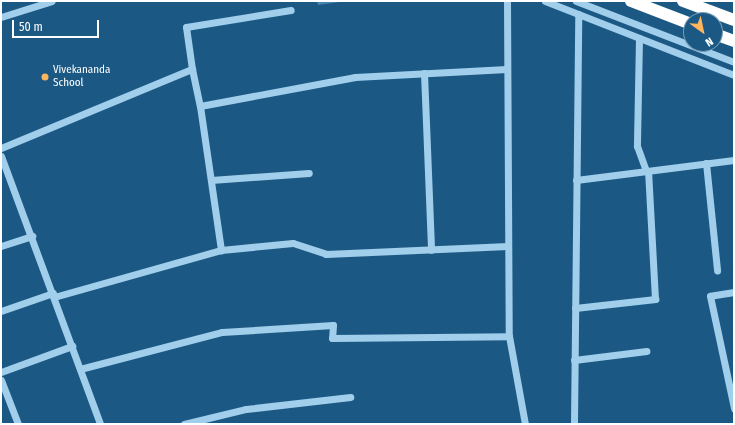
<!DOCTYPE html>
<html>
<head>
<meta charset="utf-8">
<style>
	body { margin:0 }
	#map { position:relative; width:735px; height:425px; overflow:hidden; background:#1b5984; font-family:"Fira Sans Condensed",sans-serif }
	div>[style] { position:absolute }
	[style*='--x'] { left:calc(var(--x)*1px); top:calc(var(--y)*1px); width:calc(var(--w)*1px); rotate:calc(var(--a)*1deg) }
	.building>* { inset:0; background:#4483ad }
	.minor>* { height:7px; margin:-3.5px; padding:0 3.5px; transform-origin:3.5px; border-radius:3.5px; background:#a1ceeb }
	.highway>* { height:12px; margin:-6px; padding:0 6px; transform-origin:6px; border-radius:6px; background:#fff }
	.dots>* { width:11px; height:11px; translate:-50% -50%; box-sizing:border-box; border:2px solid #1b5984; border-radius:50% }
	span { translate:-50% -50%; white-space:nowrap; text-align:center; line-height:1.15; -webkit-text-stroke:3px #1b5984; paint-order:stroke }
	.poi-label { font-size:11px; color:#fff }
	.left { translate:0 -50%; text-align:left }
	.frame { position:absolute; inset:0; border:2px solid #fff; pointer-events:none }
	.north { position:absolute; left:683px; top:12px; width:40px; height:40px; box-sizing:border-box; background:#1b5984; border:1px solid #769bb5; border-radius:50%; rotate:147deg; font-size:11px; font-weight:700; line-height:16px; text-align:center; color:#fff }
	.north::after { content:''; display:block; margin:auto; width:14px; height:18px; background:#fdb65d; clip-path:polygon(50% 0,100% 100%,50% 72%,0 100%) }
	.scale { position:absolute; left:12px; top:20px; width:87px; height:18px; box-sizing:border-box; border:2px solid #fff; border-top:0; padding-left:5px; font-size:12px; line-height:14px; white-space:nowrap; color:#fff; -webkit-text-stroke:3px #1b5984; paint-order:stroke }
</style>
</head>
<body>
<div id="map">
	<div class="building">
		<div style="clip-path:polygon(317px 1px,340px 1px,340px 2px,318px 5px)"></div>
	</div>
	<div class="minor">
		<div style="--x:507;--y:1;--w:335;--a:89.7"></div>
		<div style="--x:509;--y:336;--w:89;--a:79.7"></div>
		<div style="--x:545;--y:1;--w:203;--a:21.4"></div>
		<div style="--x:576;--y:1;--w:169;--a:21.1"></div>
		<div style="--x:1;--y:17;--w:53;--a:-17.4"></div>
		<div style="--x:639;--y:38;--w:108;--a:91.1"></div>
		<div style="--x:637;--y:146;--w:27;--a:70"></div>
		<div style="--x:192;--y:69;--w:42;--a:-98.1"></div>
		<div style="--x:186;--y:27;--w:106;--a:-9.2"></div>
		<div style="--x:424;--y:73;--w:177;--a:87.7"></div>
		<div style="--x:200;--y:106;--w:146;--a:81.7"></div>
		<div style="--x:1;--y:148;--w:207;--a:-22.5"></div>
		<div style="--x:192;--y:69;--w:38;--a:78"></div>
		<div style="--x:200;--y:106;--w:158;--a:-10.6"></div>
		<div style="--x:355;--y:77;--w:152;--a:-3"></div>
		<div style="--x:1;--y:156;--w:286;--a:69.7"></div>
		<div style="--x:706;--y:163;--w:108;--a:84.1"></div>
		<div style="--x:211;--y:180;--w:98;--a:-4.1"></div>
		<div style="--x:576;--y:180;--w:159;--a:-7.2"></div>
		<div style="--x:1;--y:246;--w:33;--a:-18"></div>
		<div style="--x:734;--y:292;--w:24;--a:171"></div>
		<div style="--x:710;--y:296;--w:115;--a:77.9"></div>
		<div style="--x:54;--y:297;--w:173;--a:-15.7"></div>
		<div style="--x:221;--y:250;--w:72;--a:-5.6"></div>
		<div style="--x:293;--y:243;--w:35;--a:18"></div>
		<div style="--x:326;--y:254;--w:182;--a:-2.5"></div>
		<div style="--x:575;--y:308;--w:81;--a:-6.4"></div>
		<div style="--x:655;--y:299;--w:128;--a:-93.1"></div>
		<div style="--x:1;--y:311;--w:55;--a:-19.1"></div>
		<div style="--x:574;--y:360;--w:73;--a:-7.1"></div>
		<div style="--x:80;--y:369;--w:147;--a:-14.6"></div>
		<div style="--x:222;--y:332;--w:111;--a:-3.6"></div>
		<div style="--x:333;--y:325;--w:13;--a:94"></div>
		<div style="--x:332;--y:338;--w:177;--a:-0.6"></div>
		<div style="--x:1;--y:372;--w:76;--a:-20.1"></div>
		<div style="--x:1;--y:380;--w:47;--a:68.9"></div>
		<div style="--x:184;--y:424;--w:64;--a:-13.6"></div>
		<div style="--x:246;--y:409;--w:105;--a:-6.6"></div>
		<div style="--x:574;--y:424;--w:410;--a:-89.4"></div>
	</div>
	<div class="highway">
		<div style="--x:631;--y:1;--w:64;--a:21"></div>
		<div style="--x:683;--y:1;--w:54;--a:20.4"></div>
		<div style="--x:715;--y:34;--w:20;--a:20"></div>
	</div>
	<div class="dots">
		<div style="left:45px;top:77px;background:#fdb65d"></div>
	</div>
	<div class="poi-label">
		<span class="left" style="left:53px;top:77px">Vivekananda<br>School</span>
	</div>
	<div class="frame"></div>
	<div class="north">N</div>
	<div class="scale">50 m</div>
</div>
</body>
</html>
